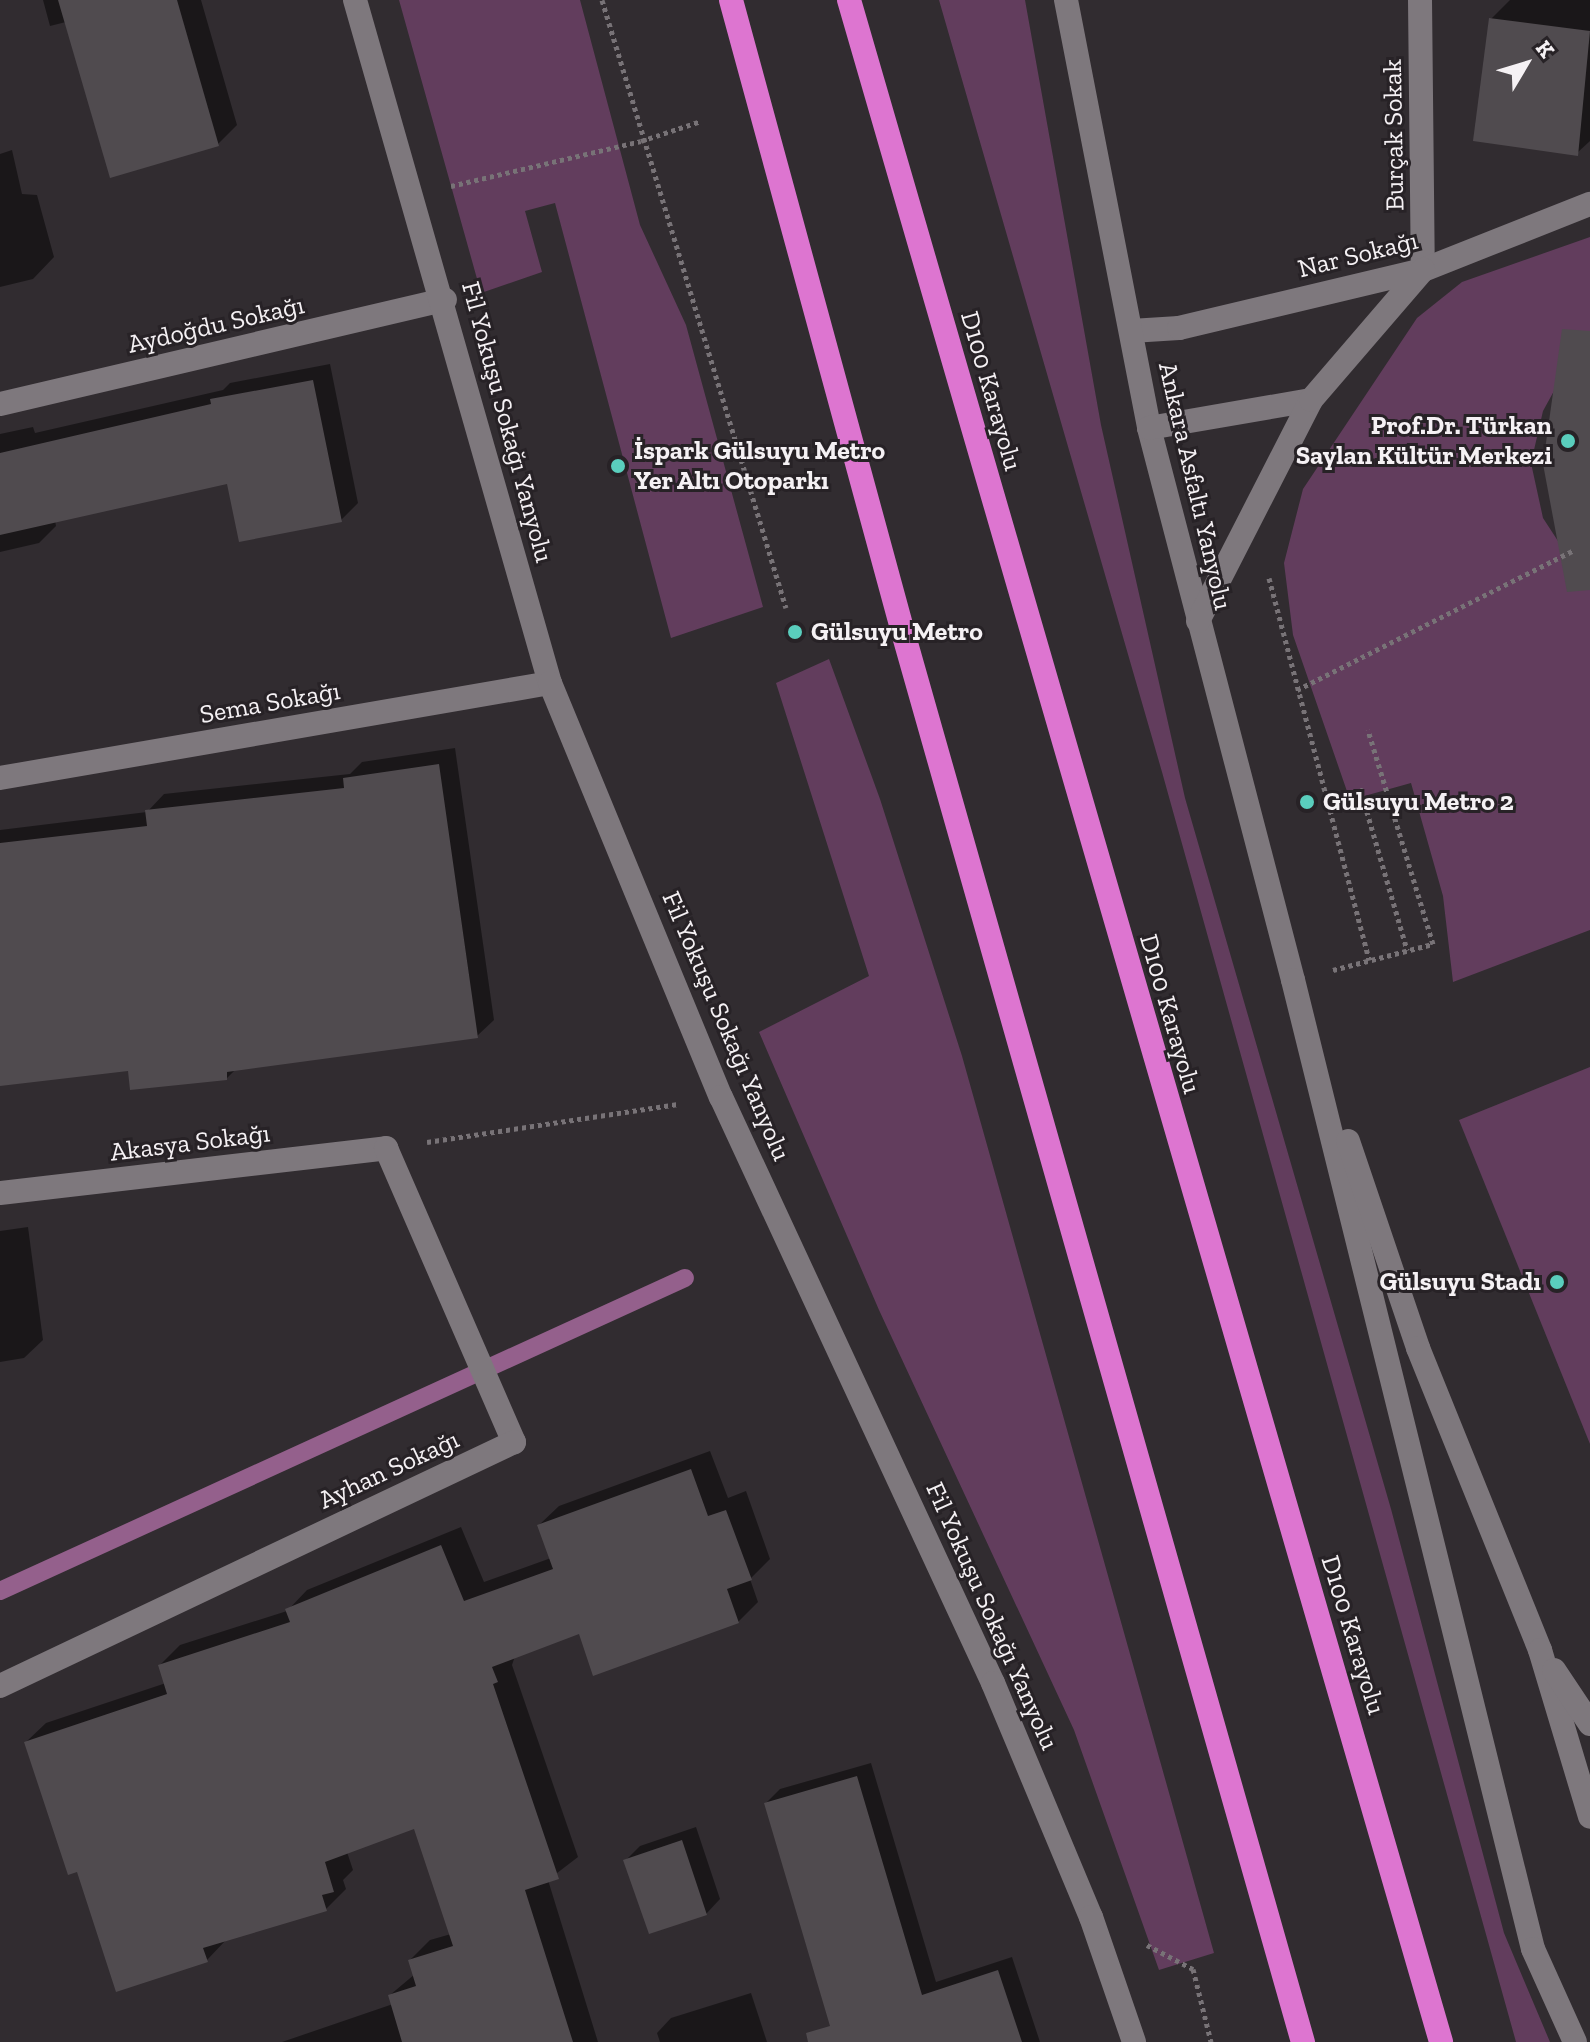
<!DOCTYPE html>
<html>
<head>
<meta charset="utf-8">
<style>
	body { margin:0 }
	#map { position:relative; width:1590px; height:2042px; overflow:hidden; background:#312c30; font-family:"Zilla Slab",serif }
	div>[style] { position:absolute }
	[style*='--x'] { left:calc(var(--x)*1px); top:calc(var(--y)*1px); width:calc(var(--w)*1px); rotate:calc(var(--a)*1deg) }
	.green>* { inset:0; background:#623d5d }
	.shadow>* { inset:0; background:#0007 }
	.stream>* { height:18px; margin:-9px; padding:0 9px; transform-origin:9px; border-radius:9px; background:#94608c }
	.building>* { inset:0; background:#504b4f }
	.path>* { height:5px; margin-top:-2.5px; transform-origin:0; background:repeating-linear-gradient(90deg,#787377 0 4px,transparent 0 8px) }
	.street>* { height:24px; margin:-12px; padding:0 12px; transform-origin:12px; border-radius:12px; background:#7e787d }
	.secondary>* { height:24px; margin:-12px; padding:0 12px; transform-origin:12px; border-radius:12px; background:#7e787d }
	.highway>* { height:24px; margin:-12px; padding:0 12px; transform-origin:12px; border-radius:12px; background:#dd75d0 }
	.dots>* { width:22px; height:22px; translate:-50% -50%; box-sizing:border-box; border:4px solid #272226; border-radius:50% }
	span { translate:-50% -50%; white-space:nowrap; text-align:center; line-height:1.15; -webkit-text-stroke:6px #272226; paint-order:stroke }
	.street-label { font-size:26px; color:#f5f1f4 }
	.poi-label { font-size:26px; color:#f5f1f4; font-weight:700 }
	.right { translate:-100% -50%; text-align:right }
	.left { translate:0 -50%; text-align:left }
	.north { position:absolute; left:1486px; top:24px; width:80px; height:80px; -webkit-text-stroke:6px #272226; paint-order:stroke; rotate:52deg; font-size:22px; font-weight:700; line-height:32px; text-align:center; color:#f5f1f4 }
	.north::after { content:''; display:block; margin:auto; width:28px; height:36px; background:#f5f1f4; clip-path:polygon(50% 0,100% 100%,50% 72%,0 100%) }
</style>
</head>
<body>
<div id="map">
	<div class="green">
		<div style="clip-path:polygon(399px 0,580px 0,640px 225px,686px 325px,763px 607px,671px 638px,555px 203px,525px 211px,542px 272px,481px 293px)"></div>
		<div style="clip-path:polygon(939px 0,1025px 0,1101px 425px,1185px 798px,1391px 1509px,1504px 1933px,1550px 2042px,1516px 2042px,1162px 772px)"></div>
		<div style="clip-path:polygon(1590px 237px,1590px 348px,1566px 369px,1543px 411px,1531px 463px,1543px 518px,1571px 561px,1590px 579px,1590px 930px,1453px 982px,1443px 896px,1411px 783px,1350px 800px,1293px 635px,1284px 563px,1303px 489px,1417px 318px,1462px 282px)"></div>
		<div style="clip-path:polygon(829px 659px,880px 799px,962px 1056px,1214px 1953px,1159px 1970px,1074px 1730px,879px 1310px,759px 1032px,869px 976px,776px 683px)"></div>
		<div style="clip-path:polygon(1590px 1067px,1590px 1444px,1459px 1120px)"></div>
	</div>
	<div class="shadow">
		<div style="clip-path:polygon(43px 0,201px 0,237px 125px,218px 144px,66px 22px,50px 26px)"></div>
		<div style="clip-path:polygon(1510px 0,1590px 0,1590px 141px,1577px 153px,1491px 19px)"></div>
		<div style="clip-path:polygon(12px 150px,22px 194px,37px 195px,54px 257px,33px 279px,0 287px,0 154px)"></div>
		<div style="clip-path:polygon(330px 364px,358px 503px,341px 520px,229px 482px,55px 520px,56px 526px,39px 543px,0 552px,0 434px,33px 427px,35px 433px,223px 390px,230px 383px)"></div>
		<div style="clip-path:polygon(455px 748px,494px 1020px,477px 1036px,236px 1069px,227px 1078px,130px 1069px,0 1084px,0 830px,147px 812px,164px 794px,350px 774px,362px 762px)"></div>
		<div style="clip-path:polygon(28px 1227px,43px 1340px,24px 1358px,0 1362px,0 1231px)"></div>
		<div style="clip-path:polygon(710px 1451px,728px 1498px,746px 1491px,770px 1559px,750px 1579px,758px 1602px,738px 1622px,580px 1632px,515px 1656px,512px 1665px,578px 1857px,548px 1880px,598px 2042px,282px 2042px,393px 2004px,390px 1995px,415px 1974px,410px 1960px,430px 1940px,451px 1934px,416px 1826px,347px 1852px,353px 1870px,343px 1880px,346px 1889px,326px 1909px,226px 1940px,207px 1960px,78px 1870px,26px 1742px,46px 1723px,166px 1683px,160px 1665px,180px 1645px,287px 1611px,307px 1590px,461px 1527px,484px 1582px,551px 1558px,539px 1525px,559px 1506px)"></div>
		<div style="clip-path:polygon(871px 1763px,936px 1982px,1012px 1957px,1040px 2042px,837px 2042px,766px 1803px,780px 1789px)"></div>
		<div style="clip-path:polygon(696px 1827px,720px 1899px,706px 1914px,626px 1860px,640px 1846px)"></div>
		<div style="clip-path:polygon(751px 1993px,767px 2042px,660px 2042px,657px 2033px,671px 2018px)"></div>
	</div>
	<div class="stream">
		<div style="--x:0;--y:1591;--w:753;--a:-24.56"></div>
	</div>
	<div class="building">
		<div style="clip-path:polygon(58px 0,177px 0,219px 146px,110px 178px)"></div>
		<div style="clip-path:polygon(1489px 18px,1590px 31px,1578px 156px,1473px 141px)"></div>
		<div style="clip-path:polygon(1562px 329px,1590px 331px,1590px 590px,1567px 592px,1543px 464px)"></div>
		<div style="clip-path:polygon(313px 380px,342px 522px,239px 542px,227px 484px,0 535px,0 453px,211px 404px,210px 399px)"></div>
		<div style="clip-path:polygon(439px 764px,478px 1038px,227px 1072px,227px 1080px,130px 1090px,128px 1071px,0 1086px,0 843px,147px 826px,145px 810px,344px 788px,343px 778px)"></div>
		<div style="clip-path:polygon(691px 1469px,708px 1516px,726px 1510px,752px 1580px,727px 1589px,739px 1623px,593px 1676px,579px 1634px,492px 1667px,498px 1682px,493px 1684px,559px 1879px,525px 1890px,573px 2042px,402px 2042px,388px 1995px,416px 1986px,408px 1960px,453px 1946px,414px 1829px,325px 1862px,334px 1892px,322px 1895px,327px 1911px,203px 1948px,208px 1962px,116px 1992px,77px 1872px,68px 1875px,24px 1742px,167px 1694px,158px 1665px,290px 1622px,285px 1609px,441px 1545px,464px 1601px,553px 1569px,537px 1525px)"></div>
		<div style="clip-path:polygon(857px 1776px,922px 1995px,998px 1970px,1022px 2042px,808px 2042px,806px 2033px,830px 2026px,764px 1803px)"></div>
		<div style="clip-path:polygon(682px 1840px,707px 1915px,649px 1934px,623px 1860px)"></div>
	</div>
	<div class="path">
		<div style="--x:602;--y:0;--w:635;--a:73.16"></div>
		<div style="--x:451;--y:186;--w:195;--a:-13.3"></div>
		<div style="--x:641;--y:141;--w:63;--a:-18.4"></div>
		<div style="--x:1269;--y:578;--w:395;--a:75.3"></div>
		<div style="--x:1297;--y:690;--w:310;--a:-26.8"></div>
		<div style="--x:1360;--y:788;--w:169;--a:73.8"></div>
		<div style="--x:1333;--y:970;--w:103;--a:-14.6"></div>
		<div style="--x:1433;--y:944;--w:224;--a:-106.9"></div>
		<div style="--x:427;--y:1142;--w:254;--a:-8.6"></div>
		<div style="--x:1147;--y:1945;--w:52;--a:27.6"></div>
		<div style="--x:1193;--y:1969;--w:75;--a:76.1"></div>
	</div>
	<div class="street">
		<div style="--x:1420;--y:0;--w:270;--a:89.4"></div>
		<div style="--x:1131;--y:331;--w:48;--a:-3.6"></div>
		<div style="--x:1179;--y:328;--w:251;--a:-13.4"></div>
		<div style="--x:1423;--y:270;--w:180;--a:-21.6"></div>
		<div style="--x:0;--y:404;--w:457;--a:-13.2"></div>
		<div style="--x:0;--y:778;--w:558;--a:-9.8"></div>
		<div style="--x:0;--y:1193;--w:389;--a:-6.6"></div>
		<div style="--x:386;--y:1148;--w:321;--a:66.5"></div>
		<div style="--x:514;--y:1442;--w:569;--a:154.61"></div>
	</div>
	<div class="secondary">
		<div style="--x:355;--y:0;--w:710;--a:74.07"></div>
		<div style="--x:550;--y:683;--w:448;--a:67.6"></div>
		<div style="--x:721;--y:1097;--w:646;--a:65.1"></div>
		<div style="--x:993;--y:1683;--w:254;--a:67.3"></div>
		<div style="--x:1091;--y:1917;--w:132;--a:71"></div>
		<div style="--x:1066;--y:0;--w:436;--a:79"></div>
		<div style="--x:1149;--y:428;--w:570;--a:75.38"></div>
		<div style="--x:1293;--y:980;--w:998;--a:76.09"></div>
		<div style="--x:1533;--y:1949;--w:102;--a:65.7"></div>
		<div style="--x:1149;--y:428;--w:164;--a:-9.8"></div>
		<div style="--x:1198;--y:621;--w:248;--a:-62.9"></div>
		<div style="--x:1311;--y:400;--w:172;--a:-49.3"></div>
		<div style="--x:1348;--y:1141;--w:219;--a:71.3"></div>
		<div style="--x:1418;--y:1348;--w:326;--a:68"></div>
		<div style="--x:1540;--y:1650;--w:174;--a:73.3"></div>
		<div style="--x:1554;--y:1670;--w:65;--a:56.3"></div>
	</div>
	<div class="highway">
		<div style="--x:731;--y:0;--w:659;--a:74.78"></div>
		<div style="--x:904;--y:636;--w:1462;--a:74.16"></div>
		<div style="--x:849;--y:0;--w:2126;--a:73.83"></div>
	</div>
	<div class="dots">
		<div style="left:1568px;top:441px;background:#5acebd"></div>
		<div style="left:618px;top:466px;background:#5acebd"></div>
		<div style="left:795px;top:632px;background:#5acebd"></div>
		<div style="left:1307px;top:802px;background:#5acebd"></div>
		<div style="left:1557px;top:1282px;background:#5acebd"></div>
	</div>
	<div class="street-label">
		<span style="left:1394px;top:135px;rotate:-91deg">Burçak Sokak</span>
		<span style="left:1358px;top:255px;rotate:-14deg">Nar Sokağı</span>
		<span style="left:216px;top:325px;rotate:-13deg">Aydoğdu Sokağı</span>
		<span style="left:991px;top:391px;rotate:74deg">D100 Karayolu</span>
		<span style="left:507px;top:422px;rotate:75deg">Fil Yokuşu Sokağı Yanyolu</span>
		<span style="left:1195px;top:486px;rotate:77deg">Ankara Asfaltı Yanyolu</span>
		<span style="left:270px;top:703px;rotate:-10deg">Sema Sokağı</span>
		<span style="left:1170px;top:1014px;rotate:74deg">D100 Karayolu</span>
		<span style="left:726px;top:1026px;rotate:67deg">Fil Yokuşu Sokağı Yanyolu</span>
		<span style="left:190px;top:1143px;rotate:-7deg">Akasya Sokağı</span>
		<span style="left:389px;top:1470px;rotate:-25deg">Ayhan Sokağı</span>
		<span style="left:992px;top:1616px;rotate:66deg">Fil Yokuşu Sokağı Yanyolu</span>
		<span style="left:1353px;top:1635px;rotate:73deg">D100 Karayolu</span>
	</div>
	<div class="poi-label">
		<span class="right" style="left:1552px;top:441px">Prof.Dr. Türkan<br>Saylan Kültür Merkezi</span>
		<span class="left" style="left:634px;top:466px">İspark Gülsuyu Metro<br>Yer Altı Otoparkı</span>
		<span class="left" style="left:811px;top:632px">Gülsuyu Metro</span>
		<span class="left" style="left:1323px;top:802px">Gülsuyu Metro 2</span>
		<span class="right" style="left:1541px;top:1282px">Gülsuyu Stadı</span>
	</div>
	<div class="north">K</div>
</div>
</body>
</html>
